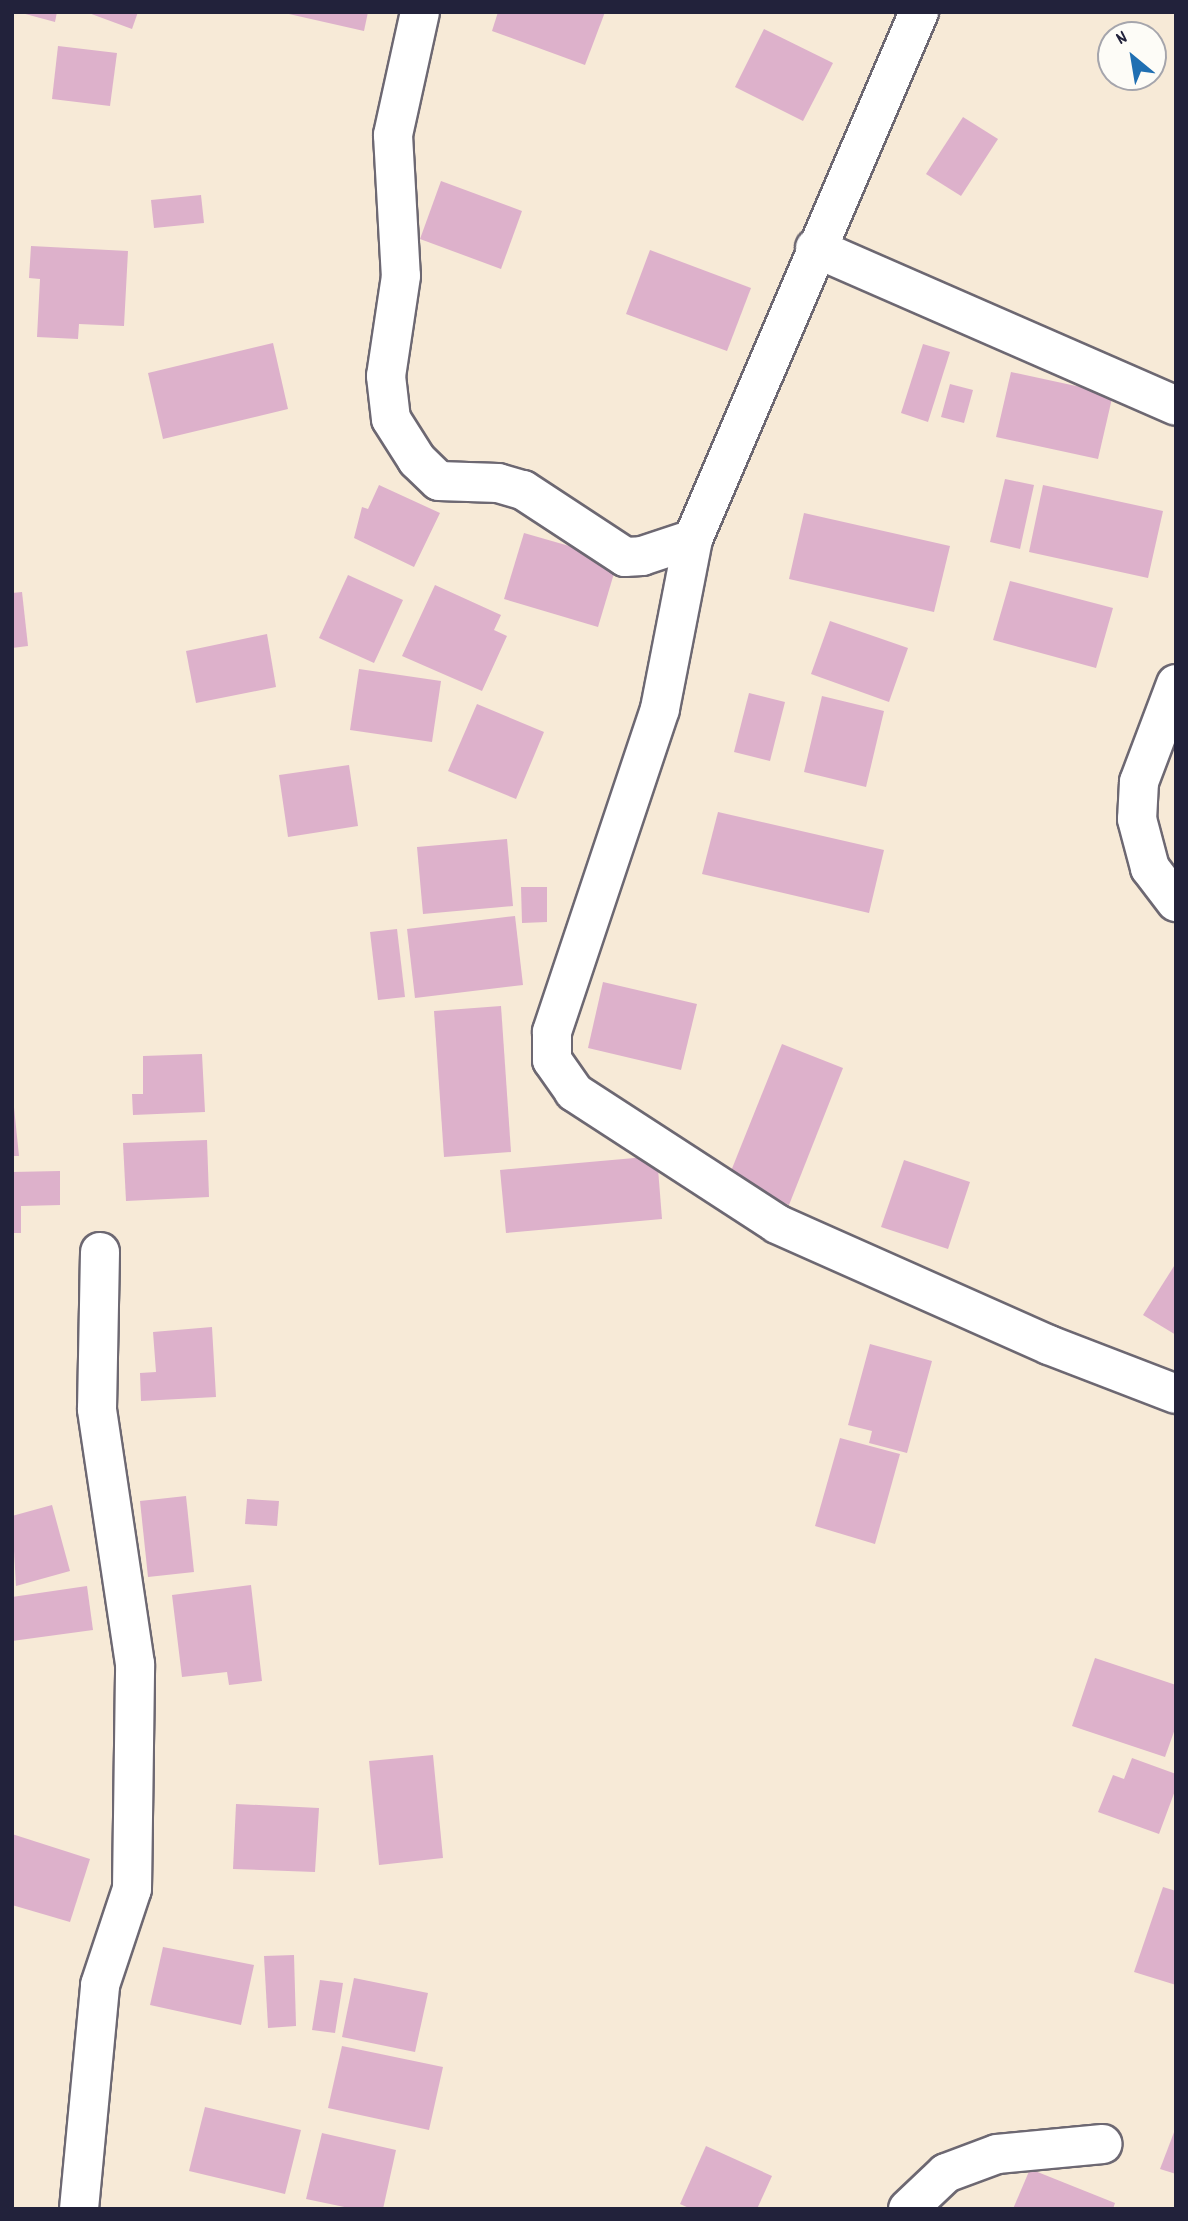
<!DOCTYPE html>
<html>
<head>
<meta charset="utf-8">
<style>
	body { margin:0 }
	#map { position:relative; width:1188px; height:2221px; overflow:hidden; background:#f7ead7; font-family:Dekko,sans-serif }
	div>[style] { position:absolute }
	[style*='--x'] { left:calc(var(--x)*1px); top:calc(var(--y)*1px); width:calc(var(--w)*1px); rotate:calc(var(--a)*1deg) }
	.building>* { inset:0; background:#ddb1cb }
	.roads { filter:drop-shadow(2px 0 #6d6872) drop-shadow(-2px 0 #6d6872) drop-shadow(0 2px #6d6872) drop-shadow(0 -2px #6d6872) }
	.street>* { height:38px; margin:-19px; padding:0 19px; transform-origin:19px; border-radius:19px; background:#fff }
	span { translate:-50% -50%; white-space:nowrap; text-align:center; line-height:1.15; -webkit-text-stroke:7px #fdfcf7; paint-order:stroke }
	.frame { position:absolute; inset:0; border:14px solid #22223b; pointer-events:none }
	.north { position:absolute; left:1097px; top:21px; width:70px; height:70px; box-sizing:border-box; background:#fdfcf7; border:2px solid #a5a5ac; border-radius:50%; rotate:330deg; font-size:19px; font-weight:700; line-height:28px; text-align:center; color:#22223b }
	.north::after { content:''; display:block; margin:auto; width:24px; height:32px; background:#1f6fb2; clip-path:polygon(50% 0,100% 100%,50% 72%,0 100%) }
</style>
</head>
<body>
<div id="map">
	<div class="building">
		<div style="clip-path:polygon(18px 12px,57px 12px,55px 22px)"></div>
		<div style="clip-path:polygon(86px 12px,138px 12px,132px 29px)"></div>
		<div style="clip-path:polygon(280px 12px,368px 12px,364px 31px)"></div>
		<div style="clip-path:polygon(498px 12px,605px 12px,585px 65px,492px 31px)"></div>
		<div style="clip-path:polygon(764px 29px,833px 63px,803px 121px,735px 87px)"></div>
		<div style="clip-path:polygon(58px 46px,117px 53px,110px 106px,52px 99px)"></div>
		<div style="clip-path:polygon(963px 117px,998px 139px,961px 196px,926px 174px)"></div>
		<div style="clip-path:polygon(441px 181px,522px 211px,501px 269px,420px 239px)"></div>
		<div style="clip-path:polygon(201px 195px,204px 223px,154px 228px,151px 200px)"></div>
		<div style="clip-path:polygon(31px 246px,128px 251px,124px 326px,79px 324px,78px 339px,37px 337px,40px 279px,29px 278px)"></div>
		<div style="clip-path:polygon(650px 250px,751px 288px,727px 351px,626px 314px)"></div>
		<div style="clip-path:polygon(273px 343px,288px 409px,163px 439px,148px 373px)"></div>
		<div style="clip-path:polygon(923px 344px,950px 352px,928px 422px,901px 413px)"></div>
		<div style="clip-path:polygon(1011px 372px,1113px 394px,1098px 459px,996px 437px)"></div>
		<div style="clip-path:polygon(950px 384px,973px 390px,964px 423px,941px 417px)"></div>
		<div style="clip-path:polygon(1005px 479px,1034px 485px,1020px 549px,990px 542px)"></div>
		<div style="clip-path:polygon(379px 485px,440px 513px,414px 567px,354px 538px,362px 507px,368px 509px)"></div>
		<div style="clip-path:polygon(1043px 485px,1163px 511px,1148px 578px,1029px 552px)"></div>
		<div style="clip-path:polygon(804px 513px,950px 546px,934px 612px,789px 579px)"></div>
		<div style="clip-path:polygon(524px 533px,618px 560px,598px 627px,504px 599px)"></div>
		<div style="clip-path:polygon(348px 575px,403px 600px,374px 663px,319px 638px)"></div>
		<div style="clip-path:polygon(1010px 581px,1113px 608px,1096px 668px,993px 640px)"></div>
		<div style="clip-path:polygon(435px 585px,501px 615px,494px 630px,507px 636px,482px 691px,402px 656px)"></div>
		<div style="clip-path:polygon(22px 592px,28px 646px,12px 648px,12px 593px)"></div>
		<div style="clip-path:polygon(830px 621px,908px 648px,889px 702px,811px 674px)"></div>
		<div style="clip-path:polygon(267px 634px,276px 687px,196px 703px,186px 651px)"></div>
		<div style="clip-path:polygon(359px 669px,441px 681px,432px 742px,350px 730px)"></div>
		<div style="clip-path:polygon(749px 693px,785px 702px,770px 761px,734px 752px)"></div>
		<div style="clip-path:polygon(822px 696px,884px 711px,866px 787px,804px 772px)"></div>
		<div style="clip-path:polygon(477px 704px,544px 732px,516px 799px,448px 771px)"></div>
		<div style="clip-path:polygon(349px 765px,358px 826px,288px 837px,279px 775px)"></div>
		<div style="clip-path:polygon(718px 812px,884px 850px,869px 913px,702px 874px)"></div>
		<div style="clip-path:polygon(507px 839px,513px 906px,423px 914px,417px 847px)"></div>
		<div style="clip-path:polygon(521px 887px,547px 887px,547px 922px,522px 923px)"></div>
		<div style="clip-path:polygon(515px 916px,523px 985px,415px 998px,407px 929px)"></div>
		<div style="clip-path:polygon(397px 929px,405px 997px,378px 1000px,370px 932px)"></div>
		<div style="clip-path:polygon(603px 982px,697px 1004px,681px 1070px,588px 1048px)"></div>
		<div style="clip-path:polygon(501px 1006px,511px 1152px,444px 1157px,434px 1011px)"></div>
		<div style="clip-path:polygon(782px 1044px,843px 1068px,789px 1205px,727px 1181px)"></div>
		<div style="clip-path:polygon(202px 1054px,205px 1112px,133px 1115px,132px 1094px,143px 1094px,143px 1056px)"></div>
		<div style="clip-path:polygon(12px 1088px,19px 1156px,12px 1156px)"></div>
		<div style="clip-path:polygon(207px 1140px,209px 1197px,126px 1201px,123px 1143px)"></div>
		<div style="clip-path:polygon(657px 1156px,662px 1219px,506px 1233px,500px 1170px)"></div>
		<div style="clip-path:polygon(904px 1160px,970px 1182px,948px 1249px,881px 1227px)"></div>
		<div style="clip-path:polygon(60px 1171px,60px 1205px,21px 1206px,21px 1233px,12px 1233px,12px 1172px)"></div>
		<div style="clip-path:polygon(1176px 1263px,1176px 1335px,1143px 1315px)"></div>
		<div style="clip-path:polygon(212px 1327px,216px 1397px,141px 1401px,140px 1373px,156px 1372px,153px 1332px)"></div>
		<div style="clip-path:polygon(870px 1344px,932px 1361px,907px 1453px,869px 1443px,872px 1431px,848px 1425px)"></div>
		<div style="clip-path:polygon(840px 1438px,900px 1454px,875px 1544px,815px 1526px)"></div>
		<div style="clip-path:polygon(186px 1496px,194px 1572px,148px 1577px,140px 1501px)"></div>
		<div style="clip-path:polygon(247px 1499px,279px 1501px,277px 1526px,245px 1524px)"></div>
		<div style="clip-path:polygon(52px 1505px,70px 1571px,16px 1586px,12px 1516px)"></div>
		<div style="clip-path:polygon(251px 1585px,262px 1681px,229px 1685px,227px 1672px,182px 1677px,172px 1595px)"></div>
		<div style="clip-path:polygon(87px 1586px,93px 1630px,12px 1641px,12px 1597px)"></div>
		<div style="clip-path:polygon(1095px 1658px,1176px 1685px,1176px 1726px,1165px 1757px,1072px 1726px)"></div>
		<div style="clip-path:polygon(433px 1755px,443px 1858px,379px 1865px,369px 1761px)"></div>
		<div style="clip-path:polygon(1132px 1758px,1176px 1774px,1176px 1788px,1159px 1834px,1098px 1812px,1113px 1775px,1124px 1779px)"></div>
		<div style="clip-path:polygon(236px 1804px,319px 1808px,315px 1872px,233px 1869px)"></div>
		<div style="clip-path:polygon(12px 1834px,90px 1859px,70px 1922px,12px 1905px)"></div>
		<div style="clip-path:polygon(1163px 1887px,1176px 1891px,1176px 1985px,1134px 1972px)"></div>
		<div style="clip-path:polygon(163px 1947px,254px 1965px,241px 2025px,150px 2005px)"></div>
		<div style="clip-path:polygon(294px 1955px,296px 2026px,268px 2028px,264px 1956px)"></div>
		<div style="clip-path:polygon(354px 1978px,428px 1993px,415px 2052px,342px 2037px)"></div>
		<div style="clip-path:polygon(320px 1980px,343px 1983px,335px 2033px,312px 2030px)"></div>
		<div style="clip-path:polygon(342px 2046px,443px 2067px,429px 2130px,328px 2108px)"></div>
		<div style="clip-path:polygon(205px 2107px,301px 2130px,285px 2194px,189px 2171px)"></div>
		<div style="clip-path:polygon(1176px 2127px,1176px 2174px,1160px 2169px)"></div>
		<div style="clip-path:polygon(322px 2133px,396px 2150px,383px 2209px,354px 2209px,306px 2199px)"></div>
		<div style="clip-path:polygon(706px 2146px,772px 2176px,757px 2209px,691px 2209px,680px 2204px)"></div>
		<div style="clip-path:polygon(1030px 2169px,1115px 2203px,1113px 2209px,1013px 2209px)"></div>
	</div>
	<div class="roads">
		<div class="street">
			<div style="--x:420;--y:12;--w:126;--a:102.4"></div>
			<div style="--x:393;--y:135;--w:141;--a:86.8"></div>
			<div style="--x:401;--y:276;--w:101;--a:98.5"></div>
			<div style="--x:386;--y:376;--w:43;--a:83.4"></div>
			<div style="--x:391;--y:419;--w:49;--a:57.6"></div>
			<div style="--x:417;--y:460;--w:30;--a:44"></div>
			<div style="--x:439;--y:481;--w:59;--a:1.9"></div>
			<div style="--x:498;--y:483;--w:26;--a:16"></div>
			<div style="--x:523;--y:490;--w:122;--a:33.3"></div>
			<div style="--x:625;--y:557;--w:17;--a:-3"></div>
			<div style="--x:642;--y:556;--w:54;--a:-18.4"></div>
			<div style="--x:919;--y:12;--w:573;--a:113.21"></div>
			<div style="--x:693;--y:539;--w:173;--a:101"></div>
			<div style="--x:660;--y:709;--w:341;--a:108.5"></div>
			<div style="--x:552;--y:1032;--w:28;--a:90"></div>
			<div style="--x:552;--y:1060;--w:39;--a:55"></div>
			<div style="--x:574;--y:1092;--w:242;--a:33"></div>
			<div style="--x:777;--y:1224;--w:298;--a:24"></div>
			<div style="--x:1049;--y:1345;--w:136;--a:21.1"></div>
			<div style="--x:815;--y:248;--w:394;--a:23.6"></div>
			<div style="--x:1176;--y:684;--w:105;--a:110.7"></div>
			<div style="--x:1139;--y:782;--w:37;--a:93"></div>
			<div style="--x:1137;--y:819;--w:51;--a:75.1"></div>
			<div style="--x:1150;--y:868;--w:43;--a:52.6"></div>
			<div style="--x:79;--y:2209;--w:225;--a:-84.6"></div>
			<div style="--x:100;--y:1985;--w:101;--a:-71.6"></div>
			<div style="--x:132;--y:1889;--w:225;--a:-89.2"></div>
			<div style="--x:135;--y:1664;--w:258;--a:-98.5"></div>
			<div style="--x:97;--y:1409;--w:157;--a:-88.9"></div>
			<div style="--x:908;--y:2209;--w:52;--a:-43.5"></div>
			<div style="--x:946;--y:2173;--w:54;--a:-20.4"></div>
			<div style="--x:997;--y:2154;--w:106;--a:-5.4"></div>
		</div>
	</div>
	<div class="frame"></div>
	<div class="north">N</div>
</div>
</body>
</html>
